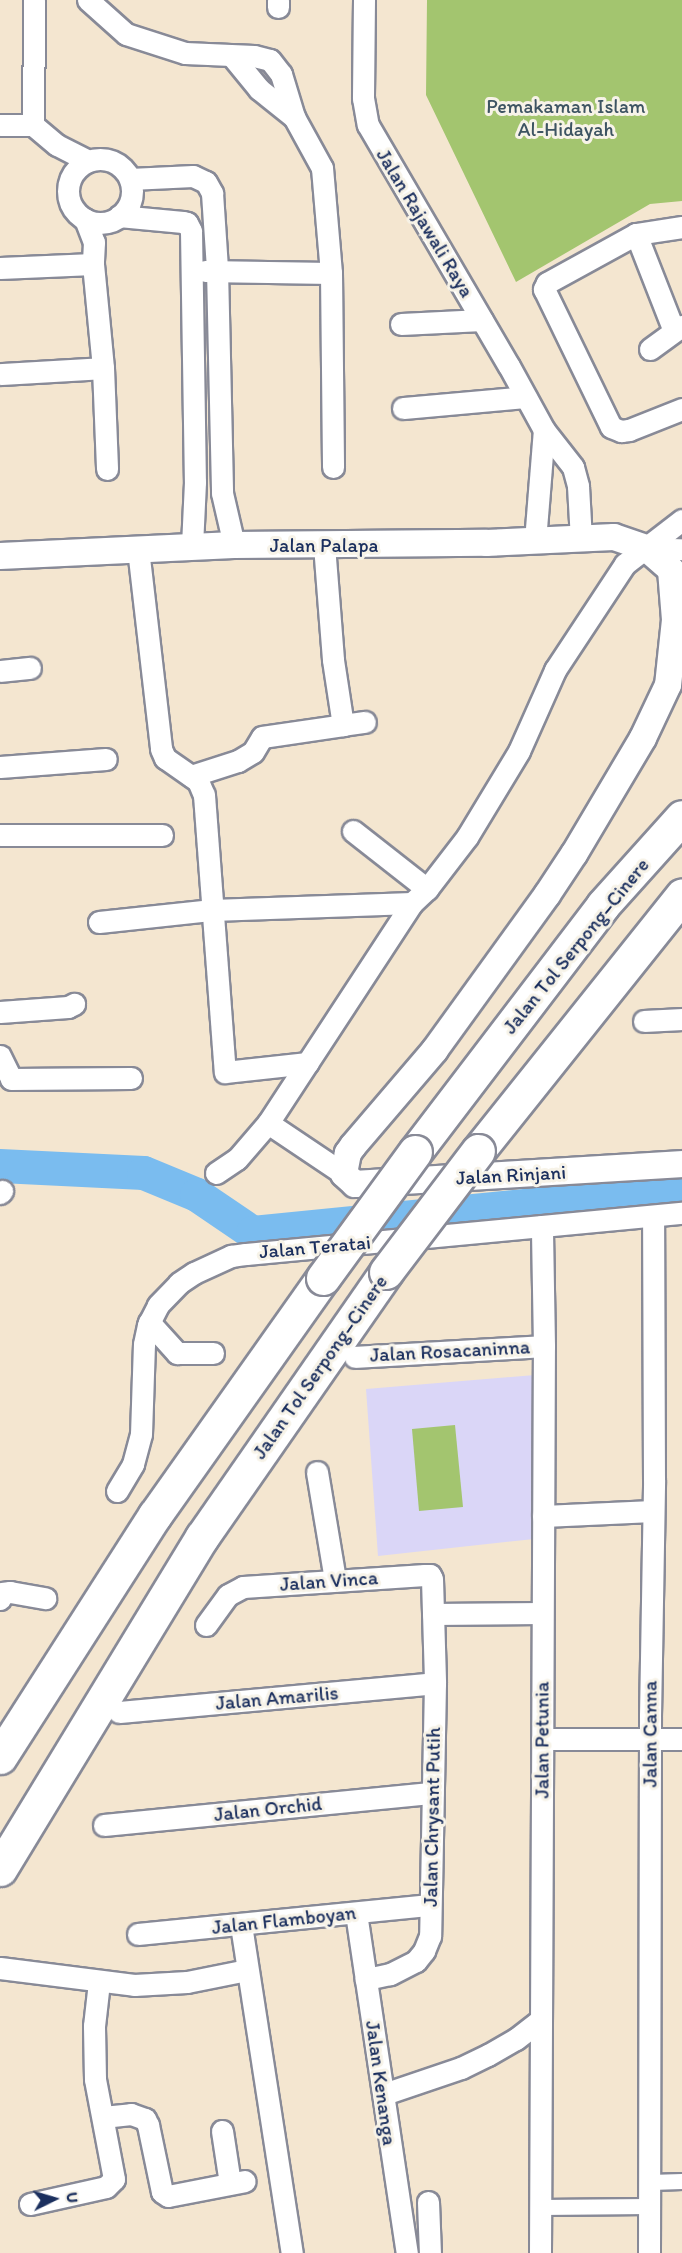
<!DOCTYPE html>
<html>
<head>
<meta charset="utf-8">
<style>
	body { margin:0 }
	#map { position:relative; width:682px; height:2253px; overflow:hidden; background:#f4e6d0; font-family:Itim,sans-serif }
	div>[style] { position:absolute }
	[style*='--x'] { left:calc(var(--x)*1px); top:calc(var(--y)*1px); width:calc(var(--w)*1px); rotate:calc(var(--a)*1deg) }
	.built>* { inset:0; background:#dad6f7 }
	.green>* { inset:0; background:#a3c56f }
	.river>* { height:34px; margin:-17px; padding:0 17px; transform-origin:17px; border-radius:17px; background:#7abcef }
	.roads { filter:drop-shadow(2px 0 #888a97) drop-shadow(-2px 0 #888a97) drop-shadow(0 2px #888a97) drop-shadow(0 -2px #888a97) }
	.pedestrian>* { height:15px; margin:-7.5px; padding:0 7.5px; transform-origin:7.5px; border-radius:7.5px; background:#fff }
	.minor>* { height:21px; margin:-10.5px; padding:0 10.5px; transform-origin:10.5px; border-radius:10.5px; background:#fff }
	.minor>.ring { margin:-10.5px; padding:0; box-sizing:content-box; background:none; border:21px solid #fff; border-radius:50% }
	.tertiary>* { height:26px; margin:-13px; padding:0 13px; transform-origin:13px; border-radius:13px; background:#fff }
	.motorway>* { height:33px; margin:-16.5px; padding:0 16.5px; transform-origin:16.5px; border-radius:16.5px; background:#fff }
	.bridges { filter:drop-shadow(2px 0 #888a97) drop-shadow(-2px 0 #888a97) drop-shadow(0 2px #888a97) drop-shadow(0 -2px #888a97) }
	.motorway-bridge>* { height:33px; margin:-16.5px; padding:0 16.5px; transform-origin:16.5px; border-radius:16.5px; background:#fff }
	span { translate:-50% -50%; white-space:nowrap; text-align:center; line-height:1.15; -webkit-text-stroke:6px #f7f3e8; paint-order:stroke }
	.park-label { font-size:20px; color:#3d5462 }
	.street-label { font-size:20px; color:#1b2f5e }
	.north { position:absolute; left:24px; top:2169px; width:60px; height:60px; -webkit-text-stroke:4px #f7f3e8; paint-order:stroke; rotate:85deg; font-size:16px; font-weight:700; line-height:24px; text-align:center; color:#1b2f5e }
	.north::after { content:''; display:block; margin:auto; width:21px; height:27px; background:#1b2f5e; clip-path:polygon(50% 0,100% 100%,50% 72%,0 100%) }
</style>
</head>
<body>
<div id="map">
	<div class="built">
		<div style="clip-path:polygon(535px 1375px,534px 1539px,378px 1556px,366px 1389px)"></div>
	</div>
	<div class="green">
		<div style="clip-path:polygon(427px 0,682px 0,682px 201px,650px 204px,516px 282px,426px 95px)"></div>
		<div style="clip-path:polygon(455px 1425px,463px 1507px,419px 1511px,412px 1429px)"></div>
	</div>
	<div class="river">
		<div style="--x:0;--y:1166;--w:144;--a:2.8"></div>
		<div style="--x:144;--y:1173;--w:57;--a:22.5"></div>
		<div style="--x:197;--y:1195;--w:68;--a:34.2"></div>
		<div style="--x:253;--y:1233;--w:431;--a:-5.7"></div>
	</div>
	<div class="roads">
		<div class="pedestrian">
			<div style="--x:650;--y:2182;--w:32;--a:-2"></div>
			<div style="--x:540;--y:2207;--w:108;--a:-0.5"></div>
		</div>
		<div class="minor">
			<div style="--x:88;--y:0;--w:51;--a:41.8"></div>
			<div style="--x:126;--y:34;--w:62;--a:17.9"></div>
			<div style="--x:185;--y:53;--w:69;--a:2.5"></div>
			<div style="--x:254;--y:56;--w:16;--a:14"></div>
			<div style="--x:270;--y:60;--w:18;--a:52"></div>
			<div style="--x:281;--y:74;--w:45;--a:73.2"></div>
			<div style="--x:294;--y:117;--w:58;--a:61.2"></div>
			<div style="--x:322;--y:168;--w:105;--a:85.1"></div>
			<div style="--x:331;--y:273;--w:194;--a:89.4"></div>
			<div style="--x:278;--y:0;--w:7;--a:90"></div>
			<div style="--x:364;--y:0;--w:98;--a:90.6"></div>
			<div style="--x:363;--y:98;--w:27;--a:80"></div>
			<div style="--x:368;--y:125;--w:279;--a:59.7"></div>
			<div style="--x:509;--y:366;--w:73;--a:61.3"></div>
			<div style="--x:544;--y:430;--w:47;--a:51.9"></div>
			<div style="--x:573;--y:467;--w:20;--a:75"></div>
			<div style="--x:578;--y:486;--w:53;--a:86.8"></div>
			<div style="--x:232;--y:56;--w:43;--a:50.7"></div>
			<div style="--x:259;--y:89;--w:45;--a:38.7"></div>
			<div style="--x:0;--y:125;--w:33;--a:0"></div>
			<div style="--x:33;--y:125;--w:31;--a:40"></div>
			<div style="--x:57;--y:145;--w:35;--a:27"></div>
			<div style="--x:33;--y:125;--w:125;--a:-89.5"></div>
			<div class="ring" style="left:68px;top:159px;width:43px;height:43px"></div>
			<div style="--x:130;--y:179;--w:63;--a:-2.7"></div>
			<div style="--x:193;--y:176;--w:14;--a:25"></div>
			<div style="--x:206;--y:182;--w:13;--a:61"></div>
			<div style="--x:212;--y:193;--w:76;--a:86.2"></div>
			<div style="--x:217;--y:269;--w:224;--a:88.7"></div>
			<div style="--x:222;--y:493;--w:53;--a:77"></div>
			<div style="--x:119;--y:216;--w:64;--a:5.4"></div>
			<div style="--x:183;--y:222;--w:4;--a:14"></div>
			<div style="--x:187;--y:223;--w:9;--a:63"></div>
			<div style="--x:191;--y:231;--w:251;--a:89.1"></div>
			<div style="--x:195;--y:482;--w:64;--a:92.7"></div>
			<div style="--x:85;--y:219;--w:25;--a:69"></div>
			<div style="--x:94;--y:242;--w:22;--a:93"></div>
			<div style="--x:93;--y:264;--w:104;--a:84.5"></div>
			<div style="--x:103;--y:368;--w:101;--a:87.7"></div>
			<div style="--x:682;--y:227;--w:47;--a:171.3"></div>
			<div style="--x:636;--y:234;--w:102;--a:151.2"></div>
			<div style="--x:547;--y:283;--w:7;--a:117"></div>
			<div style="--x:544;--y:289;--w:153;--a:64.1"></div>
			<div style="--x:611;--y:427;--w:11;--a:22"></div>
			<div style="--x:621;--y:431;--w:8;--a:-7"></div>
			<div style="--x:629;--y:430;--w:57;--a:-21.6"></div>
			<div style="--x:636;--y:234;--w:104;--a:68.6"></div>
			<div style="--x:0;--y:268;--w:93;--a:-2.5"></div>
			<div style="--x:205;--y:271;--w:126;--a:0.9"></div>
			<div style="--x:401;--y:324;--w:81;--a:-2.8"></div>
			<div style="--x:650;--y:349;--w:39;--a:-36"></div>
			<div style="--x:0;--y:374;--w:103;--a:-3.3"></div>
			<div style="--x:403;--y:408;--w:123;--a:-5.1"></div>
			<div style="--x:535;--y:541;--w:111;--a:-85.4"></div>
			<div style="--x:324;--y:545;--w:115;--a:85.5"></div>
			<div style="--x:333;--y:660;--w:66;--a:81.3"></div>
			<div style="--x:343;--y:725;--w:22;--a:-8"></div>
			<div style="--x:646;--y:548;--w:36;--a:2"></div>
			<div style="--x:138;--y:549;--w:201;--a:83.4"></div>
			<div style="--x:161;--y:749;--w:10;--a:66"></div>
			<div style="--x:165;--y:758;--w:40;--a:34.9"></div>
			<div style="--x:198;--y:781;--w:15;--a:67"></div>
			<div style="--x:204;--y:795;--w:278;--a:85.7"></div>
			<div style="--x:225;--y:1072;--w:83;--a:-6.2"></div>
			<div style="--x:0;--y:671;--w:30;--a:-6"></div>
			<div style="--x:0;--y:767;--w:106;--a:-4.3"></div>
			<div style="--x:191;--y:776;--w:49;--a:-17.7"></div>
			<div style="--x:238;--y:761;--w:17;--a:-31"></div>
			<div style="--x:253;--y:752;--w:17;--a:-59"></div>
			<div style="--x:262;--y:737;--w:82;--a:-8.4"></div>
			<div style="--x:353;--y:831;--w:94;--a:38.1"></div>
			<div style="--x:0;--y:835;--w:162;--a:0"></div>
			<div style="--x:99;--y:922;--w:114;--a:-6.1"></div>
			<div style="--x:212;--y:910;--w:200;--a:-2"></div>
			<div style="--x:0;--y:1012;--w:68;--a:-4.2"></div>
			<div style="--x:68;--y:1007;--w:7;--a:-27"></div>
			<div style="--x:644;--y:1021;--w:38;--a:-3"></div>
			<div style="--x:0;--y:1056;--w:25;--a:64"></div>
			<div style="--x:11;--y:1079;--w:120;--a:-0.5"></div>
			<div style="--x:268;--y:1123;--w:92;--a:33.9"></div>
			<div style="--x:216;--y:1173;--w:25;--a:-34"></div>
			<div style="--x:237;--y:1159;--w:48;--a:-49.3"></div>
			<div style="--x:268;--y:1123;--w:263;--a:-56.8"></div>
			<div style="--x:412;--y:903;--w:21;--a:-43"></div>
			<div style="--x:427;--y:889;--w:66;--a:-52.4"></div>
			<div style="--x:467;--y:837;--w:100;--a:-58.8"></div>
			<div style="--x:519;--y:751;--w:89;--a:-66"></div>
			<div style="--x:555;--y:670;--w:127;--a:-56.6"></div>
			<div style="--x:625;--y:564;--w:72;--a:-37.7"></div>
			<div style="--x:0;--y:1193;--w:3;--a:-45"></div>
			<div style="--x:149;--y:1322;--w:42;--a:47.9"></div>
			<div style="--x:177;--y:1353;--w:36;--a:0"></div>
			<div style="--x:355;--y:1357;--w:189;--a:-3.3"></div>
			<div style="--x:317;--y:1472;--w:109;--a:80.5"></div>
			<div style="--x:117;--y:1491;--w:31;--a:-59"></div>
			<div style="--x:133;--y:1464;--w:31;--a:-75"></div>
			<div style="--x:141;--y:1434;--w:90;--a:-88.1"></div>
			<div style="--x:144;--y:1344;--w:19;--a:-78"></div>
			<div style="--x:148;--y:1325;--w:22;--a:-63"></div>
			<div style="--x:158;--y:1305;--w:30;--a:-46"></div>
			<div style="--x:179;--y:1283;--w:18;--a:-34"></div>
			<div style="--x:194;--y:1273;--w:41;--a:-24.7"></div>
			<div style="--x:231;--y:1256;--w:15;--a:-8"></div>
			<div style="--x:246;--y:1254;--w:438;--a:-5.4"></div>
			<div style="--x:543;--y:1516;--w:110;--a:-2.6"></div>
			<div style="--x:0;--y:1599;--w:6;--a:-72"></div>
			<div style="--x:2;--y:1593;--w:8;--a:-7"></div>
			<div style="--x:10;--y:1592;--w:36;--a:10"></div>
			<div style="--x:433;--y:1614;--w:109;--a:-0.5"></div>
			<div style="--x:206;--y:1625;--w:37;--a:-54"></div>
			<div style="--x:228;--y:1595;--w:17;--a:-28"></div>
			<div style="--x:243;--y:1587;--w:182;--a:-3.8"></div>
			<div style="--x:425;--y:1575;--w:5;--a:0"></div>
			<div style="--x:430;--y:1575;--w:4;--a:63"></div>
			<div style="--x:432;--y:1579;--w:104;--a:88.3"></div>
			<div style="--x:435;--y:1683;--w:253;--a:91.1"></div>
			<div style="--x:430;--y:1936;--w:16;--a:112"></div>
			<div style="--x:424;--y:1951;--w:13;--a:129"></div>
			<div style="--x:416;--y:1961;--w:29;--a:153"></div>
			<div style="--x:390;--y:1974;--w:25;--a:168"></div>
			<div style="--x:119;--y:1712;--w:317;--a:-5.2"></div>
			<div style="--x:542;--y:1739;--w:140;--a:0"></div>
			<div style="--x:104;--y:1825;--w:330;--a:-5.6"></div>
			<div style="--x:356;--y:1913;--w:344;--a:81.5"></div>
			<div style="--x:241;--y:1925;--w:332;--a:81.2"></div>
			<div style="--x:138;--y:1934;--w:293;--a:-5.7"></div>
			<div style="--x:0;--y:1968;--w:135;--a:7.2"></div>
			<div style="--x:134;--y:1985;--w:53;--a:-3.2"></div>
			<div style="--x:187;--y:1982;--w:61;--a:-11.3"></div>
			<div style="--x:384;--y:2094;--w:81;--a:-18.7"></div>
			<div style="--x:461;--y:2068;--w:30;--a:-26"></div>
			<div style="--x:488;--y:2055;--w:32;--a:-30"></div>
			<div style="--x:516;--y:2039;--w:31;--a:-38"></div>
			<div style="--x:103;--y:2117;--w:28;--a:-6"></div>
			<div style="--x:131;--y:2114;--w:15;--a:20"></div>
			<div style="--x:145;--y:2119;--w:7;--a:63"></div>
			<div style="--x:148;--y:2125;--w:68;--a:78.2"></div>
			<div style="--x:162;--y:2192;--w:7;--a:34"></div>
			<div style="--x:168;--y:2196;--w:78;--a:-11"></div>
			<div style="--x:222;--y:2131;--w:53;--a:81.3"></div>
			<div style="--x:428;--y:2202;--w:51;--a:87.8"></div>
			<div style="--x:30;--y:2204;--w:78;--a:-12.6"></div>
			<div style="--x:106;--y:2187;--w:11;--a:-45"></div>
			<div style="--x:114;--y:2179;--w:102;--a:-100.8"></div>
			<div style="--x:95;--y:2079;--w:53;--a:-91.1"></div>
			<div style="--x:94;--y:2026;--w:44;--a:-83.5"></div>
			<div style="--x:540;--y:2253;--w:907;--a:-89.75"></div>
			<div style="--x:544;--y:1346;--w:120;--a:-91"></div>
			<div style="--x:649;--y:2253;--w:537;--a:-89.89"></div>
			<div style="--x:650;--y:1716;--w:236;--a:-89"></div>
			<div style="--x:654;--y:1480;--w:264;--a:-90.2"></div>
		</div>
		<div class="tertiary">
			<div style="--x:0;--y:556;--w:234;--a:-2.7"></div>
			<div style="--x:234;--y:545;--w:252;--a:-0.5"></div>
			<div style="--x:486;--y:543;--w:128;--a:-2.7"></div>
			<div style="--x:614;--y:537;--w:34;--a:19"></div>
			<div style="--x:646;--y:548;--w:33;--a:41"></div>
			<div style="--x:671;--y:570;--w:50;--a:85.4"></div>
			<div style="--x:675;--y:620;--w:65;--a:96.1"></div>
			<div style="--x:668;--y:685;--w:59;--a:115.3"></div>
			<div style="--x:643;--y:738;--w:135;--a:120.7"></div>
			<div style="--x:574;--y:854;--w:49;--a:123.4"></div>
			<div style="--x:547;--y:895;--w:191;--a:125.9"></div>
			<div style="--x:435;--y:1050;--w:126;--a:130.5"></div>
			<div style="--x:353;--y:1146;--w:9;--a:126"></div>
			<div style="--x:348;--y:1153;--w:21;--a:101"></div>
			<div style="--x:344;--y:1174;--w:15;--a:42"></div>
			<div style="--x:355;--y:1184;--w:328;--a:-3.5"></div>
		</div>
		<div class="motorway">
			<div style="--x:478;--y:1151;--w:327;--a:-51.4"></div>
			<div style="--x:415;--y:1152;--w:310;--a:-52.7"></div>
			<div style="--x:603;--y:905;--w:118;--a:-48.1"></div>
			<div style="--x:0;--y:1757;--w:287;--a:-57.4"></div>
			<div style="--x:155;--y:1515;--w:291;--a:-54.7"></div>
			<div style="--x:0;--y:1869;--w:389;--a:-58.7"></div>
			<div style="--x:202;--y:1537;--w:323;--a:-55.2"></div>
		</div>
	</div>
	<div class="bridges">
		<div class="motorway-bridge">
			<div style="--x:386;--y:1272;--w:152;--a:-52.8"></div>
			<div style="--x:323;--y:1278;--w:156;--a:-53.9"></div>
		</div>
	</div>
	<div class="park-label">
		<span style="left:566px;top:118px">Pemakaman Islam<br>Al-Hidayah</span>
	</div>
	<div class="street-label">
		<span style="left:425px;top:223px;rotate:59deg">Jalan Rajawali Raya</span>
		<span style="left:324px;top:545px">Jalan Palapa</span>
		<span style="left:576px;top:946px;rotate:-51deg">Jalan Tol Serpong–Cinere</span>
		<span style="left:511px;top:1175px;rotate:-3deg">Jalan Rinjani</span>
		<span style="left:315px;top:1247px;rotate:-5deg">Jalan Teratai</span>
		<span style="left:450px;top:1351px;rotate:-3deg">Jalan Rosacaninna</span>
		<span style="left:320px;top:1367px;rotate:-55deg">Jalan Tol Serpong–Cinere</span>
		<span style="left:329px;top:1581px;rotate:-4deg">Jalan Vinca</span>
		<span style="left:277px;top:1698px;rotate:-5deg">Jalan Amarilis</span>
		<span style="left:650px;top:1734px;rotate:-90deg">Jalan Canna</span>
		<span style="left:542px;top:1740px;rotate:-90deg">Jalan Petunia</span>
		<span style="left:268px;top:1809px;rotate:-6deg">Jalan Orchid</span>
		<span style="left:432px;top:1817px;rotate:-89deg">Jalan Chrysant Putih</span>
		<span style="left:284px;top:1920px;rotate:-6deg">Jalan Flamboyan</span>
		<span style="left:381px;top:2083px;rotate:82deg">Jalan Kenanga</span>
	</div>
	<div class="north">U</div>
</div>
</body>
</html>
